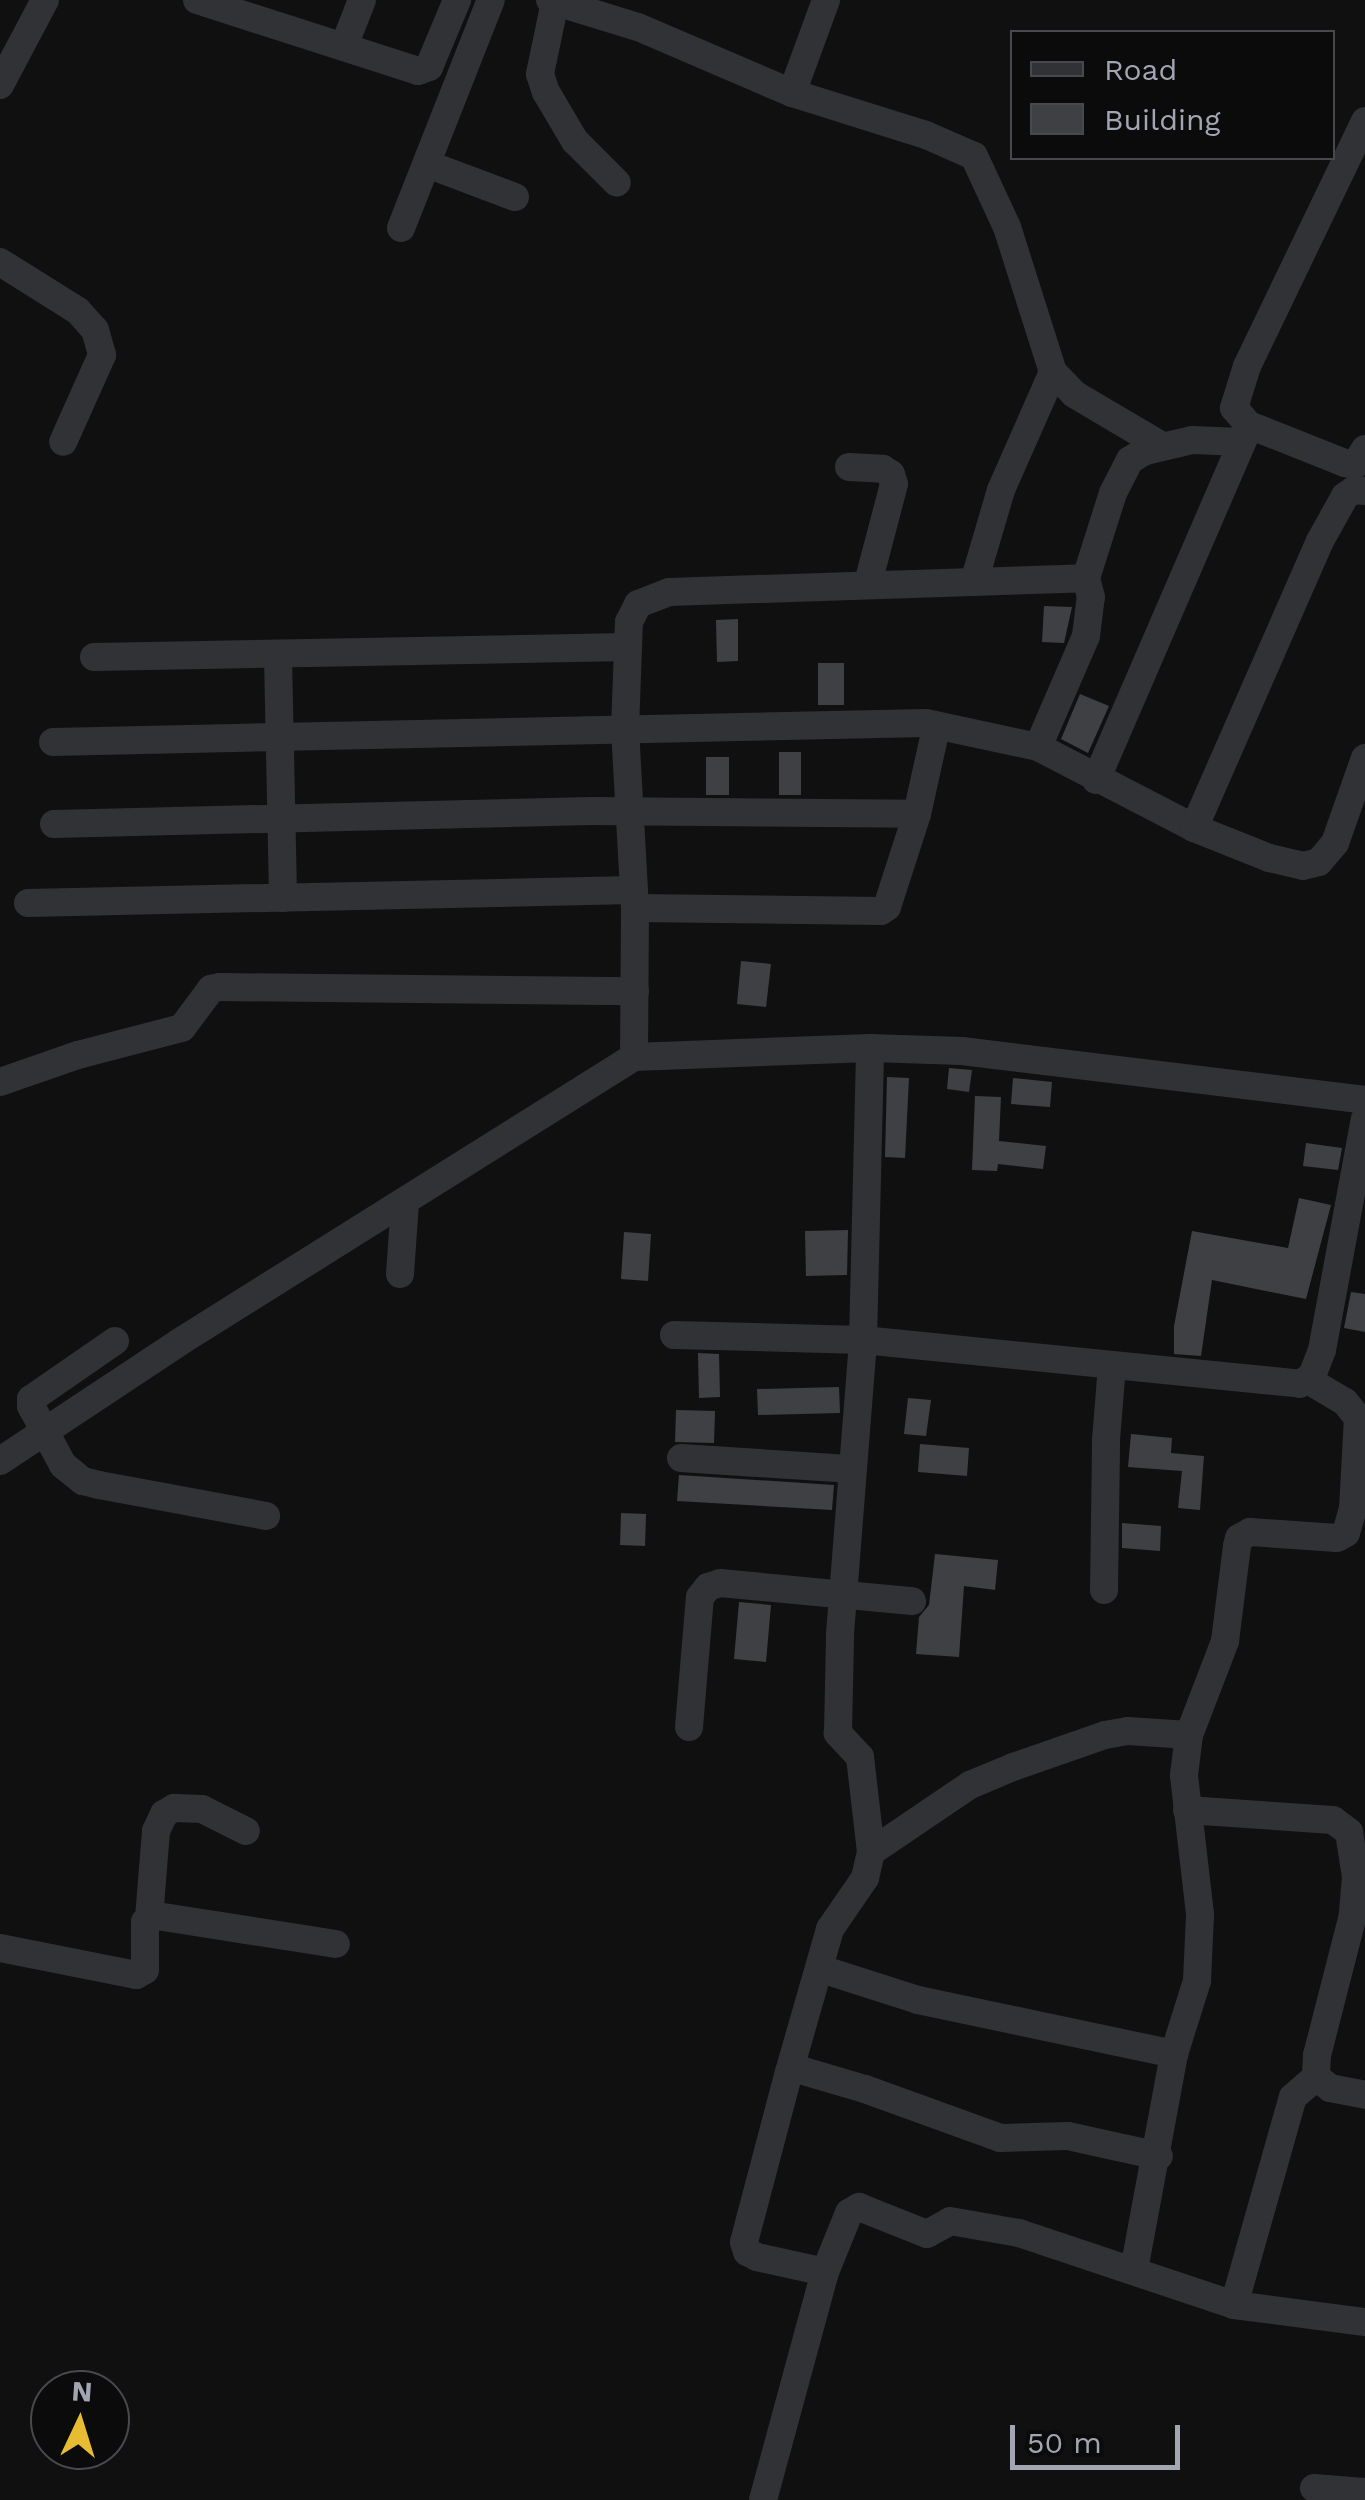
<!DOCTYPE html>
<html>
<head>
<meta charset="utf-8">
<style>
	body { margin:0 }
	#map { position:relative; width:1365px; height:2500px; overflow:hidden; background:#101011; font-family:"Work Sans",sans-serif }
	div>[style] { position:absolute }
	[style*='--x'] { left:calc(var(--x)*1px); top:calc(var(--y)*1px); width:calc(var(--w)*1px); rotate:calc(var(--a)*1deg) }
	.building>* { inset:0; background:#3f4044 }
	.minor>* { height:28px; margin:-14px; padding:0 14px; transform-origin:14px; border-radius:14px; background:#313236 }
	span { translate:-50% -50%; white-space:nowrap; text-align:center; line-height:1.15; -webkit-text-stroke:8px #0b0b0c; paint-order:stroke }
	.legend { position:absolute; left:1010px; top:30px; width:325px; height:130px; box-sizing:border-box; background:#0b0b0c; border:2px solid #47494e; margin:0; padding:12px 18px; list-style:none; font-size:30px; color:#a2a5b2 }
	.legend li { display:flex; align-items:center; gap:20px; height:50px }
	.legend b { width:50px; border:2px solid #47494e }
	.north { position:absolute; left:30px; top:2370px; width:100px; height:100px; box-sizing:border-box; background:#0b0b0c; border:2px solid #47494e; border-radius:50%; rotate:4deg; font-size:28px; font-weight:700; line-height:40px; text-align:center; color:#a2a5b2 }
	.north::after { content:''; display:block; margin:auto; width:35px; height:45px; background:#e7bc33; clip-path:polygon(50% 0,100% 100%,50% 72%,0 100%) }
	.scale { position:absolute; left:1010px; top:2425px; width:170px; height:45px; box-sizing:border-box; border:5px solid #a2a5b2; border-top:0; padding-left:12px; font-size:30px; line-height:35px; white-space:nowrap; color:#a2a5b2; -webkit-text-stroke:8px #0b0b0c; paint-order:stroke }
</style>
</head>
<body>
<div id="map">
	<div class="building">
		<div style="clip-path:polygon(1044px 606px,1072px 607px,1064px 643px,1042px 642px)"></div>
		<div style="clip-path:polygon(738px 619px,738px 661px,717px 662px,716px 620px)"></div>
		<div style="clip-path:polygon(818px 663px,844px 663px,844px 705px,818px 705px)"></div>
		<div style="clip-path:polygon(1080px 694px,1109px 706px,1088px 753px,1061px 739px)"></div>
		<div style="clip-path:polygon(779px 752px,801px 752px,801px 795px,779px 795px)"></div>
		<div style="clip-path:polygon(706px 757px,729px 757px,729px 795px,706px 795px)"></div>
		<div style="clip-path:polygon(741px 961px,771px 964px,766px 1007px,737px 1004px)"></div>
		<div style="clip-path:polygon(949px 1068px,972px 1070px,969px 1092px,947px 1089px)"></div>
		<div style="clip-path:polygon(887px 1077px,909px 1078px,905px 1158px,885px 1157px)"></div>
		<div style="clip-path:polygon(1013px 1078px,1052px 1082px,1050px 1107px,1011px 1104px)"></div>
		<div style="clip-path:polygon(975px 1096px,1001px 1097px,999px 1141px,1046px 1146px,1043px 1169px,998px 1164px,997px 1171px,972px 1170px)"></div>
		<div style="clip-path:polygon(1306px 1143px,1342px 1148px,1338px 1170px,1303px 1166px)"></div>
		<div style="clip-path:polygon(1299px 1198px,1331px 1205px,1306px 1299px,1212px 1280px,1201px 1356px,1174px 1354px,1174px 1326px,1192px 1231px,1288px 1248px)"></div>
		<div style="clip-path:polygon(848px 1230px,847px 1275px,806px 1276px,805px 1231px)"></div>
		<div style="clip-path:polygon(624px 1232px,651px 1234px,648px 1281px,621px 1279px)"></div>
		<div style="clip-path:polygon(1351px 1292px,1365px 1294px,1365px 1332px,1344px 1328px)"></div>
		<div style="clip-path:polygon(698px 1353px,719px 1354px,720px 1397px,699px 1398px)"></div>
		<div style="clip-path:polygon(839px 1387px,840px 1413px,758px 1415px,757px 1389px)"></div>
		<div style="clip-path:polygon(908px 1398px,931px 1400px,926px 1436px,904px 1434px)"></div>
		<div style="clip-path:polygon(676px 1410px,715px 1411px,714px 1443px,675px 1442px)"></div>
		<div style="clip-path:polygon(1131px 1434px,1172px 1438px,1171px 1453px,1204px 1456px,1200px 1510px,1178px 1508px,1182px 1471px,1128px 1467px)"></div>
		<div style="clip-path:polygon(920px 1444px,969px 1448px,967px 1476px,918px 1472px)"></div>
		<div style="clip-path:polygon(679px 1475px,834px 1485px,832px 1510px,677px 1501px)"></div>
		<div style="clip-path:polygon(621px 1513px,646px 1514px,645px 1546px,620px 1545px)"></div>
		<div style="clip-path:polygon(1122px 1523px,1161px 1526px,1160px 1551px,1122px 1548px)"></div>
		<div style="clip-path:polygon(935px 1554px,998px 1560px,995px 1590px,964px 1586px,959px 1657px,916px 1654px,919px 1617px,929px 1605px)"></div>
		<div style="clip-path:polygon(739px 1602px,771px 1605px,766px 1662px,734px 1659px)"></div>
	</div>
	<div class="minor">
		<div style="--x:197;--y:0;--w:232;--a:17.8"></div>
		<div style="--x:418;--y:71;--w:12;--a:-20"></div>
		<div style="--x:429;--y:67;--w:73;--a:-67.3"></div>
		<div style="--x:550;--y:0;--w:92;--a:17.1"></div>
		<div style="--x:638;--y:27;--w:168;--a:23.2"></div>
		<div style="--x:792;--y:93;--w:140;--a:17.4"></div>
		<div style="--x:926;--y:135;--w:52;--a:23.6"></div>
		<div style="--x:974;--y:156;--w:78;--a:65.1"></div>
		<div style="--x:1007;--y:227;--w:152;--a:72.4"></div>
		<div style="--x:1053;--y:372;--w:129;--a:113.8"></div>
		<div style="--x:1001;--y:490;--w:96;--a:106.4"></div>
		<div style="--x:555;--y:2;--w:74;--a:101.8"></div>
		<div style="--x:540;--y:74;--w:19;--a:72"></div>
		<div style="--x:546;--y:92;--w:57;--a:59.4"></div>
		<div style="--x:575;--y:141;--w:59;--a:45"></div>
		<div style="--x:344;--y:46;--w:49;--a:-68.6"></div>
		<div style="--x:0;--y:85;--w:96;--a:-62.1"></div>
		<div style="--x:792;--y:93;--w:99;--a:-69.9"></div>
		<div style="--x:1365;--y:121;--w:272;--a:115.7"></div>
		<div style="--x:1247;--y:366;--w:44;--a:107.2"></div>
		<div style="--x:1234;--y:408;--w:23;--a:49"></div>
		<div style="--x:1249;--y:425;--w:103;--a:21.6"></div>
		<div style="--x:1345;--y:463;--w:10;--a:11"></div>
		<div style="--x:1355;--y:465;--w:19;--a:-58"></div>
		<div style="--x:427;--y:164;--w:94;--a:20.6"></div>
		<div style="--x:401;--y:228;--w:245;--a:-68.5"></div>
		<div style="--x:0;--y:262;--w:92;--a:32.1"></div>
		<div style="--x:78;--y:311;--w:25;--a:48"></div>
		<div style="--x:95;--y:330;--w:26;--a:74"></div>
		<div style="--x:102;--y:355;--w:95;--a:114.1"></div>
		<div style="--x:1053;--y:372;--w:30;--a:46"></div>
		<div style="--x:1074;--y:394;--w:102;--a:30.6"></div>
		<div style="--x:849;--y:467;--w:34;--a:3"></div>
		<div style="--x:883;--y:469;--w:9;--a:32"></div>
		<div style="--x:891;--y:474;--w:10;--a:73"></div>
		<div style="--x:894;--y:484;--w:102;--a:104.7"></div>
		<div style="--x:278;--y:656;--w:242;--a:88.8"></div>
		<div style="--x:94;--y:657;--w:533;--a:-1.07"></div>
		<div style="--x:53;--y:742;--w:873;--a:-1.25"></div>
		<div style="--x:926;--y:723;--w:115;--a:12.1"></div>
		<div style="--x:1038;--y:747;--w:176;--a:27.4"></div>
		<div style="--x:1194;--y:828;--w:81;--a:21.8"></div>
		<div style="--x:1269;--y:858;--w:35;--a:13"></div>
		<div style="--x:1303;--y:866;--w:16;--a:-14"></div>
		<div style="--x:1319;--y:862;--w:25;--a:-50"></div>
		<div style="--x:1335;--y:843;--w:90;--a:-70.6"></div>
		<div style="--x:1038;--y:747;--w:121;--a:-66.6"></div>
		<div style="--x:1086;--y:636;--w:39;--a:-83"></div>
		<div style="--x:1091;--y:597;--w:20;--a:-105"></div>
		<div style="--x:1096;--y:780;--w:385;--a:-66.6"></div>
		<div style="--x:54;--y:824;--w:537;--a:-1.39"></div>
		<div style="--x:591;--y:811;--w:326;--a:0.5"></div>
		<div style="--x:917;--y:814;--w:83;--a:-77.5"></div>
		<div style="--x:935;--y:733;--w:8;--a:-113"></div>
		<div style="--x:1194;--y:828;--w:313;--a:-66.3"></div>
		<div style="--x:1320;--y:541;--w:51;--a:-60.9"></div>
		<div style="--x:1345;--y:496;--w:11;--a:-34"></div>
		<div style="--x:1354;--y:490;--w:11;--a:5"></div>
		<div style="--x:28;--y:903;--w:605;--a:-1.23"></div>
		<div style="--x:635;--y:908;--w:246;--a:0.7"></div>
		<div style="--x:881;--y:911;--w:7;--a:-34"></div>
		<div style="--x:887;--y:907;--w:98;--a:-72.1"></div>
		<div style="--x:634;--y:1057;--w:149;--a:-89.6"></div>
		<div style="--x:635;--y:908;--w:178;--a:-93.2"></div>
		<div style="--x:625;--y:730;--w:108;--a:-87.9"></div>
		<div style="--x:629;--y:622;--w:20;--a:-63"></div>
		<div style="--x:638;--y:604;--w:33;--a:-21"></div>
		<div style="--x:669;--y:592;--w:417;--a:-1.9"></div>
		<div style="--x:1086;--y:578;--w:89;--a:-72.4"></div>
		<div style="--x:1113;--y:493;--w:37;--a:-63"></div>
		<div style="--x:1130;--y:460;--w:17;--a:-31"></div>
		<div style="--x:1145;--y:451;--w:48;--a:-13.2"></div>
		<div style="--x:1192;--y:440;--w:50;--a:2.3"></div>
		<div style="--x:0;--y:1082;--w:83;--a:-19.1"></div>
		<div style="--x:78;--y:1055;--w:107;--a:-14.6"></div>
		<div style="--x:182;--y:1028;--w:49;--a:-53.4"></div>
		<div style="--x:211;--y:989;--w:9;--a:-13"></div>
		<div style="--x:220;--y:987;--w:415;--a:0.6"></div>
		<div style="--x:400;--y:1274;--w:71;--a:-86"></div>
		<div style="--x:674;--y:1335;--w:189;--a:1.5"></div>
		<div style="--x:863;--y:1340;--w:439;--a:5.7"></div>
		<div style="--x:1300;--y:1384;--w:14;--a:-34"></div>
		<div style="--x:1312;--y:1376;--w:28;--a:-69"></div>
		<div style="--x:1322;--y:1350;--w:235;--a:-79.5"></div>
		<div style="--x:115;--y:1341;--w:102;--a:145.4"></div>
		<div style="--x:31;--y:1399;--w:7;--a:90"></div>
		<div style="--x:31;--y:1406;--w:67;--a:61.5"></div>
		<div style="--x:63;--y:1465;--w:26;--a:39"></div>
		<div style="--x:83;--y:1481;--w:16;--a:14"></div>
		<div style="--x:99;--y:1485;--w:170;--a:10.5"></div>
		<div style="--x:681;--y:1458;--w:172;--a:3.7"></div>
		<div style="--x:0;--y:1461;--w:214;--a:-33.5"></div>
		<div style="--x:178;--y:1343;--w:538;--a:-32.1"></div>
		<div style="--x:634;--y:1057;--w:236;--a:-2.2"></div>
		<div style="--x:870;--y:1048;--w:92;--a:1.9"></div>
		<div style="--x:962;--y:1051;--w:406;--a:6.9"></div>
		<div style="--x:1104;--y:1590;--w:150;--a:-89.2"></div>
		<div style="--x:1106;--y:1440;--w:74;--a:-85.4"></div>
		<div style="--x:689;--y:1727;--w:130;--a:-85.2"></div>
		<div style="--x:700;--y:1597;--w:13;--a:-51"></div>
		<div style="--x:708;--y:1587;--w:13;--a:-18"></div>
		<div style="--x:720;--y:1583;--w:193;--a:5.4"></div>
		<div style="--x:1187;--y:1810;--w:146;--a:3.9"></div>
		<div style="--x:1333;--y:1820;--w:20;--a:37"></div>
		<div style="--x:1349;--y:1832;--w:46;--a:81.2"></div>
		<div style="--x:1356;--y:1877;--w:38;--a:95"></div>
		<div style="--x:1353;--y:1915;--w:145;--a:104.4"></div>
		<div style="--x:1317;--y:2055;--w:22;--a:93"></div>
		<div style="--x:871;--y:1852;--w:120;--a:-34.1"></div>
		<div style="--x:970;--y:1785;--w:47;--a:-22.7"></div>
		<div style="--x:1013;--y:1767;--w:97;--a:-19.2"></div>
		<div style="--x:1105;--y:1735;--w:23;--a:-10"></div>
		<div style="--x:1128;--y:1731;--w:61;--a:3.8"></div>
		<div style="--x:149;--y:1918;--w:87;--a:-85.4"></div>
		<div style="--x:156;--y:1831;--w:19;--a:-65"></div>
		<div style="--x:164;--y:1814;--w:12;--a:-31"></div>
		<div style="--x:174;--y:1808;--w:28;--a:2"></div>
		<div style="--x:202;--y:1809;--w:49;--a:26.6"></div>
		<div style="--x:0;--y:1948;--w:139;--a:11.2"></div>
		<div style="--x:136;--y:1975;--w:10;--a:-29"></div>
		<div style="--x:145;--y:1970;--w:48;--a:-90"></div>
		<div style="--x:145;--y:1922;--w:13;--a:-27"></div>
		<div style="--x:157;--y:1916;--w:181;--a:8.9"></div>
		<div style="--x:821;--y:1969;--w:102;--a:17.7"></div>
		<div style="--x:918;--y:2000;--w:262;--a:11.9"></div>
		<div style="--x:789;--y:2072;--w:149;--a:-74"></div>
		<div style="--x:830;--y:1929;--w:62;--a:-55.5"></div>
		<div style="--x:865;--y:1878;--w:27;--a:-77"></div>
		<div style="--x:871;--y:1852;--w:96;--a:-96.6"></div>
		<div style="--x:860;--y:1757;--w:33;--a:-133"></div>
		<div style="--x:838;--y:1733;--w:99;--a:-88.8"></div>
		<div style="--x:840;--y:1634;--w:295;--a:-85.5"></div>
		<div style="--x:863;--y:1340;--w:292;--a:-88.6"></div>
		<div style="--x:1316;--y:2077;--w:18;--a:38"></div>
		<div style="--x:1330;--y:2088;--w:36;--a:11"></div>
		<div style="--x:1134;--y:2270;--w:220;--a:-79.5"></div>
		<div style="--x:1174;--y:2054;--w:77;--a:-72.5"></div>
		<div style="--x:1197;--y:1981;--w:67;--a:-87.4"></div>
		<div style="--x:1200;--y:1914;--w:140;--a:-96.6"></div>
		<div style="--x:1184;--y:1775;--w:40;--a:-82.9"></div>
		<div style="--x:1189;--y:1735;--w:101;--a:-69"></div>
		<div style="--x:1225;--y:1641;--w:96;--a:-82.8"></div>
		<div style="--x:1237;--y:1546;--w:8;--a:-76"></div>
		<div style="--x:1239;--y:1538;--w:13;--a:-29"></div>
		<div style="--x:1250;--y:1532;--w:87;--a:3.9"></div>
		<div style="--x:1337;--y:1538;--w:10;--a:-29"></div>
		<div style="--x:1346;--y:1533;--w:25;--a:-74"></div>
		<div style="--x:1353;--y:1509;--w:91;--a:-86.9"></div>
		<div style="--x:1358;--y:1418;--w:21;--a:-129"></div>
		<div style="--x:1345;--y:1402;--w:43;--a:-149.3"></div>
		<div style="--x:825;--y:2272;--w:70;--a:-167.6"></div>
		<div style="--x:757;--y:2257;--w:11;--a:-153"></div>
		<div style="--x:747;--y:2252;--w:10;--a:-107"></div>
		<div style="--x:744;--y:2242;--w:176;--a:-75.2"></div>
		<div style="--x:789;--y:2072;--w:11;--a:-10"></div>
		<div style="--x:800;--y:2070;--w:68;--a:16.3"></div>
		<div style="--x:865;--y:2089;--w:144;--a:19.9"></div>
		<div style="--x:1000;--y:2138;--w:68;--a:-1.7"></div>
		<div style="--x:1068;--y:2136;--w:93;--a:12.4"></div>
		<div style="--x:1234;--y:2305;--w:216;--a:-74.2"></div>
		<div style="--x:1293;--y:2097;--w:30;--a:-41"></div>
		<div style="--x:1314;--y:2488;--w:51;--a:4.5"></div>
		<div style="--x:763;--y:2500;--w:236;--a:-74.8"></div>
		<div style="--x:825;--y:2272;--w:64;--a:-67.9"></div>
		<div style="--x:849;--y:2213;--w:12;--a:-31"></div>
		<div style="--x:859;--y:2207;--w:73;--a:21.7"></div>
		<div style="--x:927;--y:2234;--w:26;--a:-29"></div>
		<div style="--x:950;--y:2221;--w:70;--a:9.9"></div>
		<div style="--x:1019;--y:2233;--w:227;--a:18.5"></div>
		<div style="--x:1234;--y:2305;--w:132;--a:7.4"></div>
	</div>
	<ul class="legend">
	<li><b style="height:12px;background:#313236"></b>Road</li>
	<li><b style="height:28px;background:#3f4044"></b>Building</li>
	</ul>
	<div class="north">N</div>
	<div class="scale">50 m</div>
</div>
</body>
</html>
